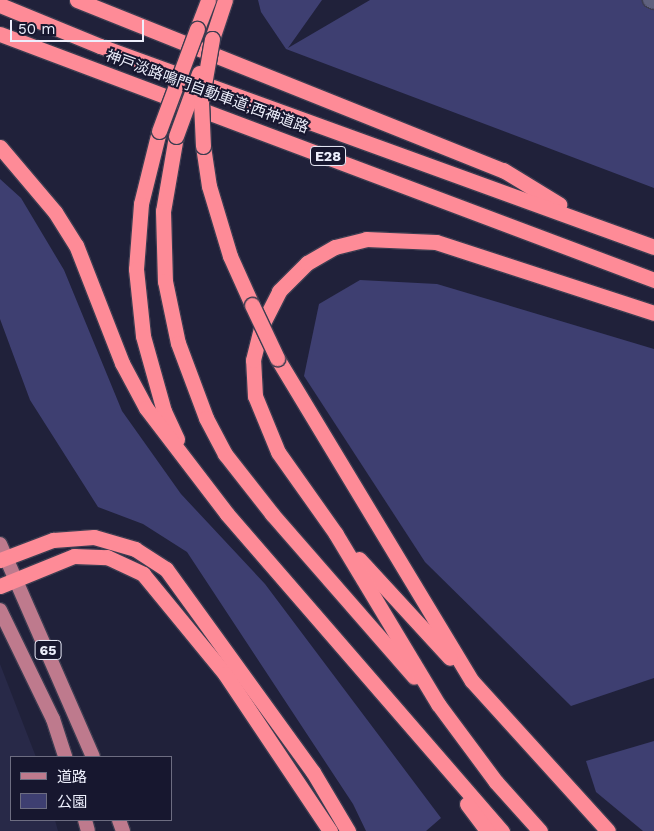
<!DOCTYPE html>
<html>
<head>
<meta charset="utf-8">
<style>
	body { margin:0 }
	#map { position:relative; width:654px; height:831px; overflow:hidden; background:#20213a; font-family:"Work Sans","Noto Sans JP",sans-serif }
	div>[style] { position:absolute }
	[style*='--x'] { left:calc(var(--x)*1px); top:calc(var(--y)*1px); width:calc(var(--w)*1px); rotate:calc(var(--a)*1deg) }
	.built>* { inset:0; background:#282948 }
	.green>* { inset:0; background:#3e3f71 }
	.roads { filter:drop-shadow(1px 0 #3c3c50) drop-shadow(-1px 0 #3c3c50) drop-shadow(0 1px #3c3c50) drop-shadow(0 -1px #3c3c50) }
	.tertiary>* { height:14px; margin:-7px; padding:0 7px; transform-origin:7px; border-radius:7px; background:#5f617e }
	.primary>* { height:14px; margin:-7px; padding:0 7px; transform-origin:7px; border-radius:7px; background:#be7a8d }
	.motorway>* { height:15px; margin:-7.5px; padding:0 7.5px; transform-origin:7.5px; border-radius:7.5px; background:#fe8b97 }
	.bridges { filter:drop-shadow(1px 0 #3c3c50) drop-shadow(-1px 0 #3c3c50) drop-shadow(0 1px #3c3c50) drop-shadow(0 -1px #3c3c50) }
	.motorway-bridge>* { height:15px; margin:-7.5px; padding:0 7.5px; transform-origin:7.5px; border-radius:7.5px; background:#fe8b97 }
	span { translate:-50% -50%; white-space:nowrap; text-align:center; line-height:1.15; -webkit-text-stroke:4px #17172f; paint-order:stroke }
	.shield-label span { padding:1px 4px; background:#17172f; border:1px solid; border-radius:4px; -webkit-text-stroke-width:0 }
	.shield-label { font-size:14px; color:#edeffc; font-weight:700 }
	.street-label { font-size:15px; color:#edeffc }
	.legend { position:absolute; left:10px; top:756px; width:162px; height:65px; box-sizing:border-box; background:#17172f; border:1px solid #6d6d81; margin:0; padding:6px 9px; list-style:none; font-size:15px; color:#edeffc }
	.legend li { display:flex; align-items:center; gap:10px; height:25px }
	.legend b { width:25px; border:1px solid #6d6d81 }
	.scale { position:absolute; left:10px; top:20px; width:134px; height:22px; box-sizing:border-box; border:2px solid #edeffc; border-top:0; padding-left:6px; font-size:15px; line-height:18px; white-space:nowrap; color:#edeffc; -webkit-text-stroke:4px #17172f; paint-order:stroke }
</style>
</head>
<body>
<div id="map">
	<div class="built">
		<div style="clip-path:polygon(0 664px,36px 757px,11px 757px,11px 820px,55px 820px,58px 831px,0 831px)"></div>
	</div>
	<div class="green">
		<div style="clip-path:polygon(258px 0,322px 0,288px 48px,370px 0,654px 0,654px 188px,286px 49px,261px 12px)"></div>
		<div style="clip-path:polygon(0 179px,21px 198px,64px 270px,122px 411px,181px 494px,265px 584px,441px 818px,426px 831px,366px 831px,353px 804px,187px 552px,143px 524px,98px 507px,30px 400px,0 319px)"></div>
		<div style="clip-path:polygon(360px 280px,437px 284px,654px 349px,654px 678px,571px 706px,425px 562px,304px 376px,319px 304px)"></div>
		<div style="clip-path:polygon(654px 741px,654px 831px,643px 831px,596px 792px,586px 761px)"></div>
	</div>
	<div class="roads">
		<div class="tertiary">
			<div style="--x:650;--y:0;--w:4;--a:27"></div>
		</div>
		<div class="primary">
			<div style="--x:0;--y:544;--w:232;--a:66.4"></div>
			<div style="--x:0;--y:610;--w:121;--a:64.1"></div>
			<div style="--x:53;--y:719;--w:40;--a:72"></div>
			<div style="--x:85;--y:820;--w:11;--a:75"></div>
			<div style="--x:119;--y:820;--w:12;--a:70"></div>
		</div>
		<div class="motorway">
			<div style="--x:77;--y:0;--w:459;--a:21.8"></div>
			<div style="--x:503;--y:170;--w:66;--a:31.3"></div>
			<div style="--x:0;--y:5;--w:108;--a:22.3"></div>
			<div style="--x:100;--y:46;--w:589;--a:19.94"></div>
			<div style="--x:197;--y:29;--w:31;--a:-69"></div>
			<div style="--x:0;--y:34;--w:699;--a:20.61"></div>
			<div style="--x:212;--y:39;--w:41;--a:-71.6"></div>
			<div style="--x:159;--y:131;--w:75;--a:103.9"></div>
			<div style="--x:141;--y:204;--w:65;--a:94.4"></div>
			<div style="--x:136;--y:269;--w:67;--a:84"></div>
			<div style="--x:143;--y:336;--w:78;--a:74.4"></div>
			<div style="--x:164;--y:411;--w:31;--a:65"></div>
			<div style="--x:176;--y:136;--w:76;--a:99.8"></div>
			<div style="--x:163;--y:211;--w:70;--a:88.4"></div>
			<div style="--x:165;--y:281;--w:63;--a:78.2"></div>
			<div style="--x:178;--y:343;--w:80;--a:69.5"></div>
			<div style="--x:206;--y:418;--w:41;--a:62.2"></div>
			<div style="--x:225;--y:454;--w:76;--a:51.9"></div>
			<div style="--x:272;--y:514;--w:216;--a:48.9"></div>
			<div style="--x:203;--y:146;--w:40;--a:81.5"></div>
			<div style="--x:209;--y:186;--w:73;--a:73.3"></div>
			<div style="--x:230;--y:256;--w:54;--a:65.8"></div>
			<div style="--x:0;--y:147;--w:85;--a:49.8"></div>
			<div style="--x:55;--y:212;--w:39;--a:58"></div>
			<div style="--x:76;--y:245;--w:127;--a:68.7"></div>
			<div style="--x:122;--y:363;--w:51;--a:61.9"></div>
			<div style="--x:146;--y:408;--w:133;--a:52.6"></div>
			<div style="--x:227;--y:514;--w:420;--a:49.1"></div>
			<div style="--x:277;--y:358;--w:377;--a:58.9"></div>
			<div style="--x:472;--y:681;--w:202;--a:47.8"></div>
			<div style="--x:359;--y:559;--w:134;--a:47.4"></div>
			<div style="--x:0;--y:560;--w:57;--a:-20.7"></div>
			<div style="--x:53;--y:540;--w:41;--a:-4.2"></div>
			<div style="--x:94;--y:537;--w:43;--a:16.3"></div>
			<div style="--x:135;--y:549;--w:37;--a:33"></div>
			<div style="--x:166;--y:569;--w:251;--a:54.1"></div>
			<div style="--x:313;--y:772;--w:69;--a:59.3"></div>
			<div style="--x:0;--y:586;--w:80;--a:-22.1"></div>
			<div style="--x:74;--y:556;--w:33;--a:2"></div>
			<div style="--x:107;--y:557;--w:40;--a:25"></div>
			<div style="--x:143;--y:574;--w:129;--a:50.6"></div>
			<div style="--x:225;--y:674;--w:189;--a:56.2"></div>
			<div style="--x:467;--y:804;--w:34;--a:53"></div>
			<div style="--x:540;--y:831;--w:66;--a:-131.9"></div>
			<div style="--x:496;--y:782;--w:97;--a:-126.6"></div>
			<div style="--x:438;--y:704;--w:198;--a:-121"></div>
			<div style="--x:336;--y:534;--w:100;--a:-125.3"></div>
			<div style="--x:278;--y:452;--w:61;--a:-112.3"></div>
			<div style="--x:255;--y:396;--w:36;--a:-93"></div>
			<div style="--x:253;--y:360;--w:36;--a:-76"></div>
			<div style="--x:262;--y:325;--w:38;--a:-63"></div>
			<div style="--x:279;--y:291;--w:40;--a:-45"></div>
			<div style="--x:307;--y:263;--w:32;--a:-30"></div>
			<div style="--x:335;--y:247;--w:32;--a:-14"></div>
			<div style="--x:366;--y:239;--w:70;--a:2.5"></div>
			<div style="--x:436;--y:242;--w:229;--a:18"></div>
		</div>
	</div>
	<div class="bridges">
		<div class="motorway-bridge">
			<div style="--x:159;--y:131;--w:109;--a:-69.6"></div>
			<div style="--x:176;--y:136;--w:67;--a:-69.9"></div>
			<div style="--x:203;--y:146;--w:44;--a:-92.6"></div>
			<div style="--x:201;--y:102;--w:64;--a:-80.1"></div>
			<div style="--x:252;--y:305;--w:59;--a:64.7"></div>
		</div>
	</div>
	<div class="shield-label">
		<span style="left:328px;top:156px">E28</span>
		<span style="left:48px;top:650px">65</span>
	</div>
	<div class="street-label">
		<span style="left:207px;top:92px;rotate:20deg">神戸淡路鳴門自動車道;西神道路</span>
	</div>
	<ul class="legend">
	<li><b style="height:6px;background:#be7a8d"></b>道路</li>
	<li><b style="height:14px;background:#3e3f71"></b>公園</li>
	</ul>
	<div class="scale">50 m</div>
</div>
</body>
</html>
